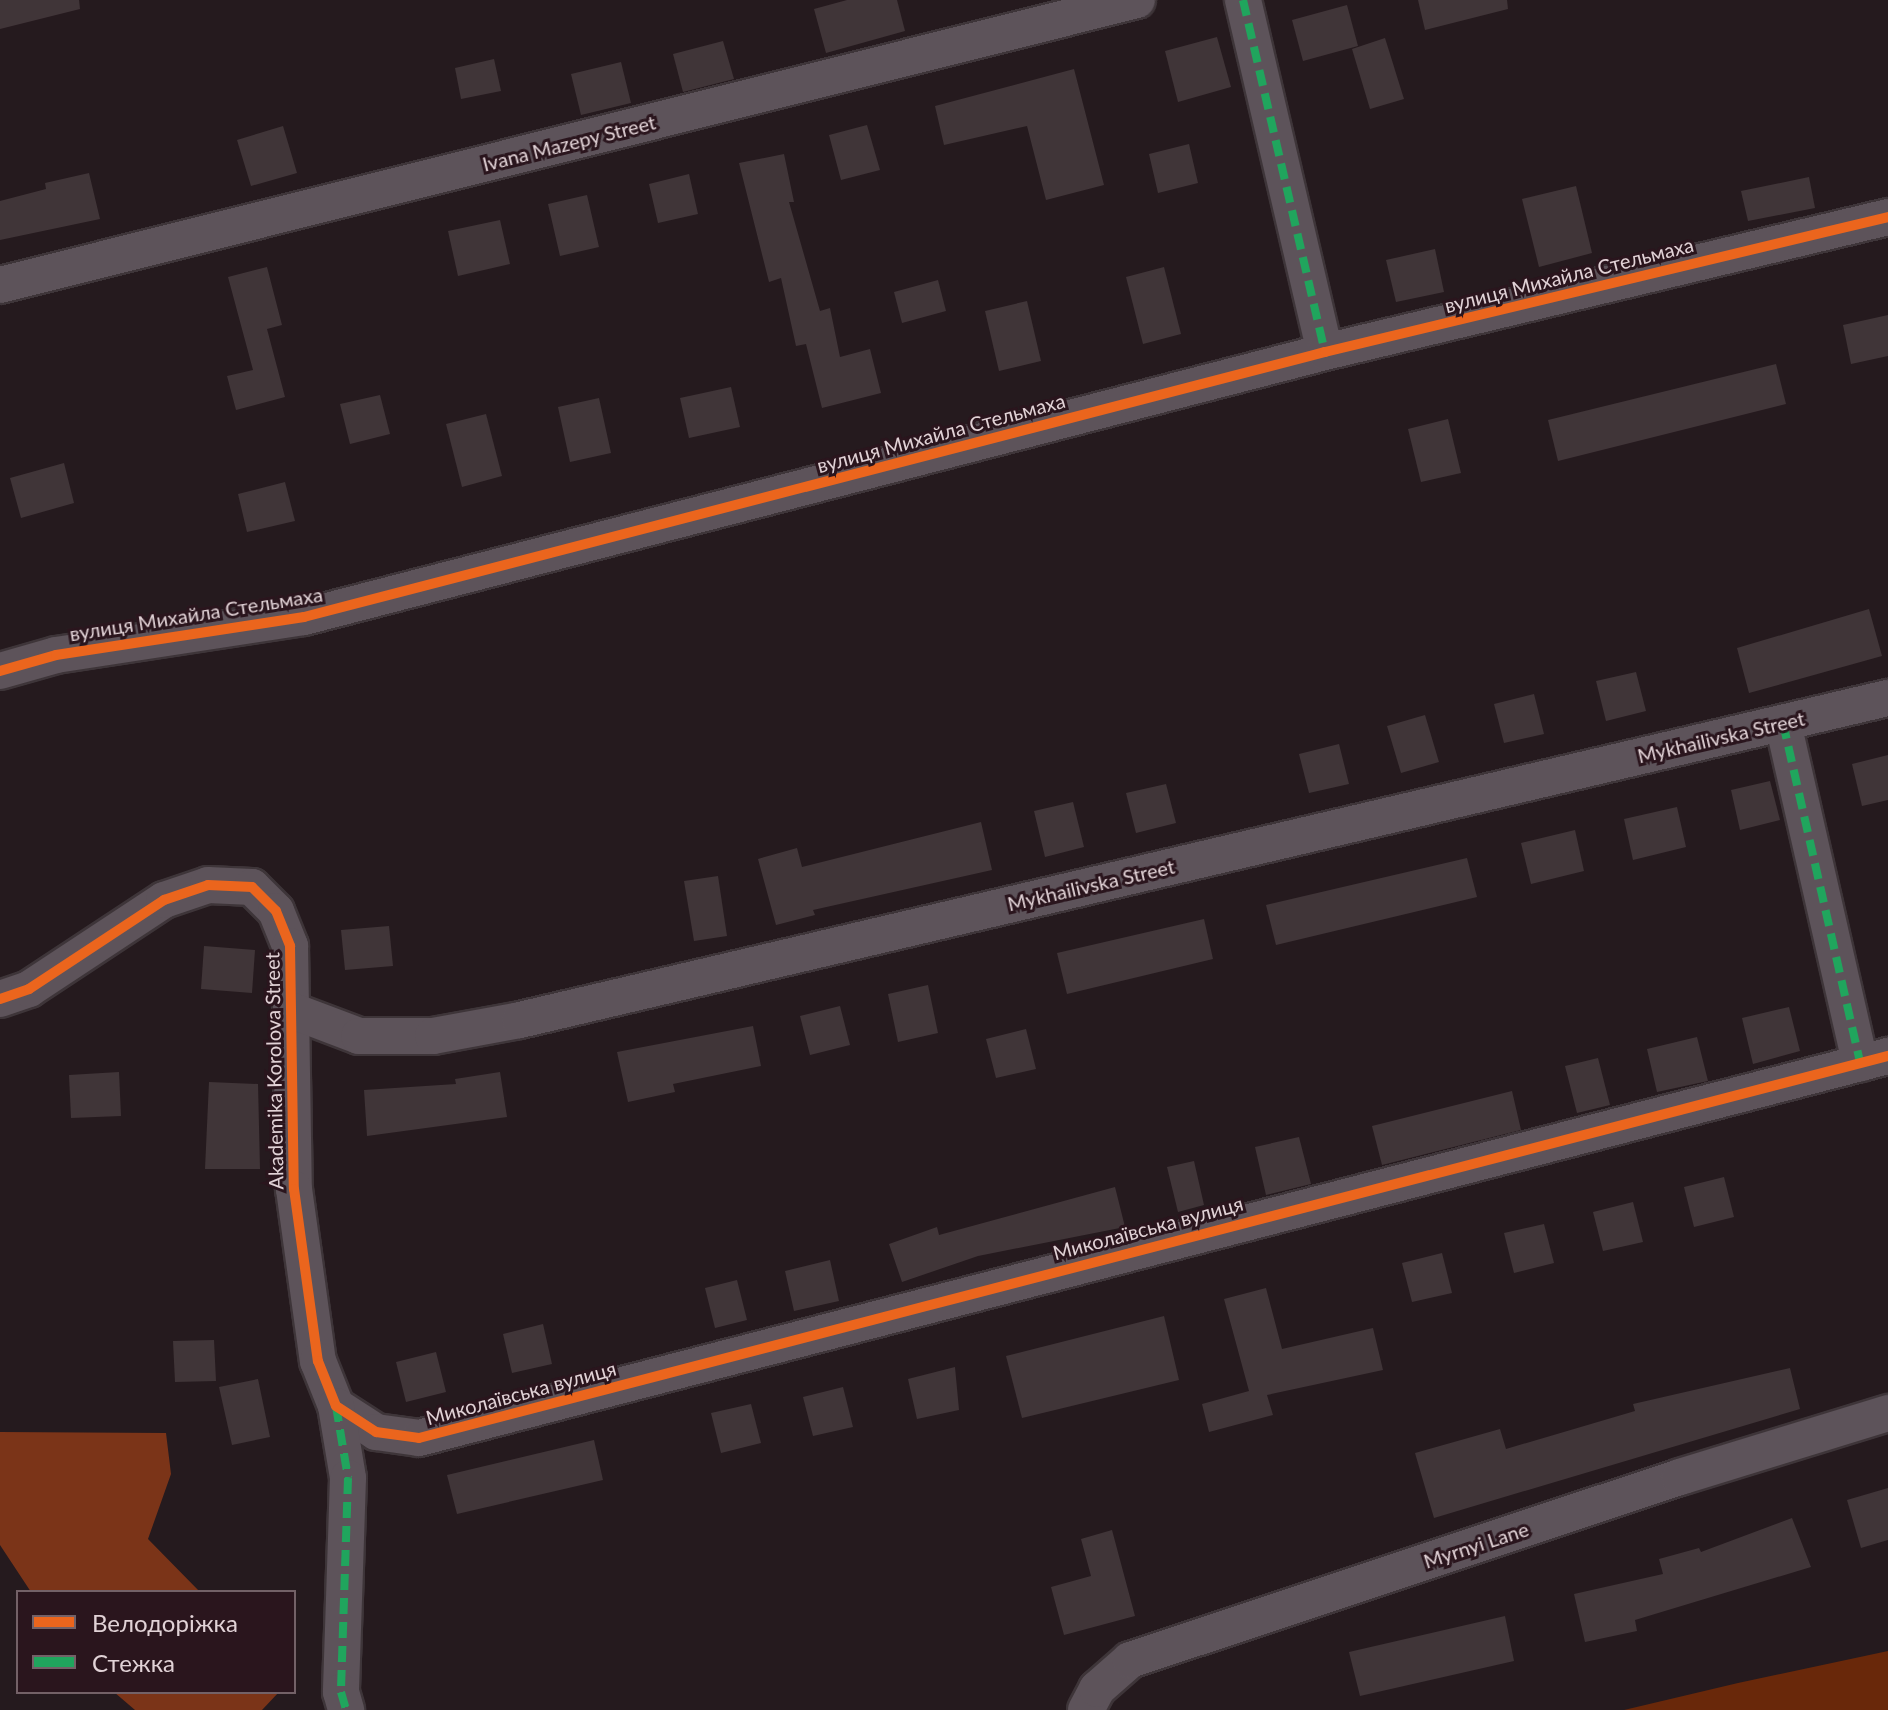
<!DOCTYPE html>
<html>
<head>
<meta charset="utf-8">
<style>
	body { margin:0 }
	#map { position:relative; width:1888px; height:1710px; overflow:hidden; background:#251a1e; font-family:Lato,sans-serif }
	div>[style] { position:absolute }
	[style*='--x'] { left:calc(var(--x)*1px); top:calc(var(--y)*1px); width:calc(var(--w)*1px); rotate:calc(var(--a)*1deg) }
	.green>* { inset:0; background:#69280a }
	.forest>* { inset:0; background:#7b3418 }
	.building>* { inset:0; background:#403538 }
	.roads { filter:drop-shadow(2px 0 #3e3539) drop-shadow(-2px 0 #3e3539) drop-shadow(0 2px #3e3539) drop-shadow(0 -2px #3e3539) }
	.minor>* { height:36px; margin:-18px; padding:0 18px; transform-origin:18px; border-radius:18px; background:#5d535a }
	.quiet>* { height:8px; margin-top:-4px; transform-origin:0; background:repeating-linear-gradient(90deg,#20a55d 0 16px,transparent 0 24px) }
	.cycleway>* { height:10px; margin:-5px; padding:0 5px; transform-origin:5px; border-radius:5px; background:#eb651d }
	span { translate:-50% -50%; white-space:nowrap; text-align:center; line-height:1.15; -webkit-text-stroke:6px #2a151d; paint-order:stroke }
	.street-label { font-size:20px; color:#e1d2d6 }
	.legend { position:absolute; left:16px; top:1590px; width:280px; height:104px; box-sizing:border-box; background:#2a151d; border:2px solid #736167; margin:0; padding:10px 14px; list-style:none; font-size:24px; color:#e1d2d6 }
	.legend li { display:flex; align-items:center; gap:16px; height:40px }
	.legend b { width:40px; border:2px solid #736167 }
</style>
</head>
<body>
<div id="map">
	<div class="green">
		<div style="clip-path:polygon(1888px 1651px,1888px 1710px,1624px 1710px,1738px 1683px)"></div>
	</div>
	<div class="forest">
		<div style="clip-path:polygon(0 1432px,166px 1433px,171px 1474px,148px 1539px,200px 1592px,31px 1592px,0 1545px)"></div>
		<div style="clip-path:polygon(114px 1692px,279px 1692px,262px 1710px,135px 1710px)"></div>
	</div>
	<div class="building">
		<div style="clip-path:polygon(0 0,79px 0,80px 9px,0 29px)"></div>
		<div style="clip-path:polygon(847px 0,897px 0,905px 31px,826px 53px,814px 9px)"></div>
		<div style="clip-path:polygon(1418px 0,1507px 0,1508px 9px,1425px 30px)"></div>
		<div style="clip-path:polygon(1347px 5px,1358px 46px,1303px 61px,1292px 20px)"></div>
		<div style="clip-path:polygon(1217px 37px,1231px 87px,1178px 102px,1165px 51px)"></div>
		<div style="clip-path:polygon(1385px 38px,1404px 99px,1370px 109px,1352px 49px)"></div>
		<div style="clip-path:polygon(723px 41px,734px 79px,683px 92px,673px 54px)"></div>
		<div style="clip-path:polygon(494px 59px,501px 91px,461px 99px,455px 68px)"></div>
		<div style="clip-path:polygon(621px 62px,631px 103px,581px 115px,571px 74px)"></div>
		<div style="clip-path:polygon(1074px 69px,1104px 185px,1046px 200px,1027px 126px,944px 145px,935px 106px)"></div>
		<div style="clip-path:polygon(867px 125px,880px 170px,841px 180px,829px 135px)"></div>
		<div style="clip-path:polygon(283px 126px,297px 173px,251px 186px,237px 140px)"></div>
		<div style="clip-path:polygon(1189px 144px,1198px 183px,1158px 193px,1149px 154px)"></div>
		<div style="clip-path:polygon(784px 154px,794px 202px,789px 202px,820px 311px,830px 308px,840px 357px,870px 349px,881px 393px,822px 408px,806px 344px,796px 346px,781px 278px,769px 282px,739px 163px)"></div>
		<div style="clip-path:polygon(89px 173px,100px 219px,0 240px,0 201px,46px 189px,45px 183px)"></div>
		<div style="clip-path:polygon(689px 174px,698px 214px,658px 223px,649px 184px)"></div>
		<div style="clip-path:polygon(1809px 177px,1815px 208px,1748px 221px,1741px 191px)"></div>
		<div style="clip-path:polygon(1576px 186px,1592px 253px,1539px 267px,1522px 199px)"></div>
		<div style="clip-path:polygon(587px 195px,599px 247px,560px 256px,548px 204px)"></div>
		<div style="clip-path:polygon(500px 220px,510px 264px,458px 276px,448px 231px)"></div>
		<div style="clip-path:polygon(1435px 249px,1444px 292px,1396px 302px,1386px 260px)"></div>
		<div style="clip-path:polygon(267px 267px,282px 325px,267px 329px,285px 397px,236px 410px,227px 376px,253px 370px,228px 277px)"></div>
		<div style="clip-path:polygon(1164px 267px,1181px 334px,1143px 344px,1126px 277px)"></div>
		<div style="clip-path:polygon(938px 280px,946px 311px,902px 323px,894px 292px)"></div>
		<div style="clip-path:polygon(1027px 301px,1041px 361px,999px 371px,985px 311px)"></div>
		<div style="clip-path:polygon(1888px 315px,1888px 356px,1851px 364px,1843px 325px)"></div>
		<div style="clip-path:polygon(1776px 364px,1786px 404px,1558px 461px,1548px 420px)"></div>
		<div style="clip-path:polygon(731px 387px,740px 427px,689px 438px,680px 398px)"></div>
		<div style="clip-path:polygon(380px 395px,390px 434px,350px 444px,340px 404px)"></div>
		<div style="clip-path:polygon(599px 398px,611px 453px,570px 462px,558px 407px)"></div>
		<div style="clip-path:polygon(486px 414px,502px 476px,462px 487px,446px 424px)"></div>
		<div style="clip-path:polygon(1448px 419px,1461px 473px,1421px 482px,1408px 429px)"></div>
		<div style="clip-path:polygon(64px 463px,74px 503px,21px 518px,10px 478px)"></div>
		<div style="clip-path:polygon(285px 482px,295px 521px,247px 532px,238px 494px)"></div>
		<div style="clip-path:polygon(1869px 609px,1882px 656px,1749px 693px,1737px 648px)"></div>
		<div style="clip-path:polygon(1636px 672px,1646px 711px,1606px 721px,1596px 681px)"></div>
		<div style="clip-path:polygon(1534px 694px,1544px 734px,1504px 743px,1494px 704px)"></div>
		<div style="clip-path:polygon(1425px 715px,1439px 762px,1401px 773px,1387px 726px)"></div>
		<div style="clip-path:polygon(1339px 744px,1349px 784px,1309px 793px,1299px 754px)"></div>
		<div style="clip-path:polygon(1888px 755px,1888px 800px,1862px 806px,1852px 764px)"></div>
		<div style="clip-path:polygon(1770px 781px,1780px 820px,1740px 830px,1731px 790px)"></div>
		<div style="clip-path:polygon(1166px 784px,1176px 823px,1136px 833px,1126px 793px)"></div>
		<div style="clip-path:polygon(1073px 802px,1084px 847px,1045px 857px,1034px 811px)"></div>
		<div style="clip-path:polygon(1677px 807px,1686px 847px,1633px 860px,1624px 819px)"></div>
		<div style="clip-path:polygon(981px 822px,992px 870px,813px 910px,815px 915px,776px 925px,758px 859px,797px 848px,802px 867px)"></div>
		<div style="clip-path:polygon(1575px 830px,1584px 871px,1531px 884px,1521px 843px)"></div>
		<div style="clip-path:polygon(1467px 858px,1477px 897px,1276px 945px,1266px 905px)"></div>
		<div style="clip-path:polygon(718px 876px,727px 936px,694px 941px,684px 881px)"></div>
		<div style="clip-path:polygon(1204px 919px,1213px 959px,1067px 994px,1057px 953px)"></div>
		<div style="clip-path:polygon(389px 926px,393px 966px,345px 970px,341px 930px)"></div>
		<div style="clip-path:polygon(204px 946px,255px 950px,252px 993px,201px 989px)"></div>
		<div style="clip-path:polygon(928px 985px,938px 1033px,898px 1042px,888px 994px)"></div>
		<div style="clip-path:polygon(840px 1006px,850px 1045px,810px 1055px,800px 1016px)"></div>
		<div style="clip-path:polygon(1789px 1007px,1800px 1051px,1753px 1064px,1742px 1018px)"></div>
		<div style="clip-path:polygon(753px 1026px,761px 1066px,673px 1084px,675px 1092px,628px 1102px,617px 1052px)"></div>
		<div style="clip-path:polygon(1026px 1029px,1036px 1069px,996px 1078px,986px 1039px)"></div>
		<div style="clip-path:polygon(1697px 1037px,1708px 1081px,1657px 1092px,1647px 1049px)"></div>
		<div style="clip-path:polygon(1598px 1058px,1610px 1105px,1577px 1113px,1565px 1066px)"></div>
		<div style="clip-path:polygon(119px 1072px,121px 1116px,71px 1118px,69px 1075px)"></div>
		<div style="clip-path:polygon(500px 1072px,507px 1117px,367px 1136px,364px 1090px,456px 1084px,455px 1079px)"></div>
		<div style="clip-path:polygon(209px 1082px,258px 1084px,260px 1169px,205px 1169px)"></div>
		<div style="clip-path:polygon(1512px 1091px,1521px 1130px,1382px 1165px,1372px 1126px)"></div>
		<div style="clip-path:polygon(1299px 1137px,1311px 1184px,1266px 1195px,1255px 1147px)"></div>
		<div style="clip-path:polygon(1194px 1161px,1204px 1205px,1178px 1212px,1167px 1167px)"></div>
		<div style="clip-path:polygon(1724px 1177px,1734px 1217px,1694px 1227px,1684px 1187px)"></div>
		<div style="clip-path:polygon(1115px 1187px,1125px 1227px,978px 1256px,902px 1282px,889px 1244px,937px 1227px,939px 1235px)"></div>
		<div style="clip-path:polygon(1633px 1202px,1643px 1242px,1603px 1251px,1593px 1212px)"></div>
		<div style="clip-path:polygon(1544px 1224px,1554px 1263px,1514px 1273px,1504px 1233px)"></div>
		<div style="clip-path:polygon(1442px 1253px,1452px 1293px,1412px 1302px,1402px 1263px)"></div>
		<div style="clip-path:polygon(830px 1260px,839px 1301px,794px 1311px,785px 1271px)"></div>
		<div style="clip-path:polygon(737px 1280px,747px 1320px,715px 1328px,705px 1288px)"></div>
		<div style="clip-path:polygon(1266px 1288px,1282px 1349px,1373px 1328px,1383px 1370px,1267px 1395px,1273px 1415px,1209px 1432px,1202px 1404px,1249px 1391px,1224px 1299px)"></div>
		<div style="clip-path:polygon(1164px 1316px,1179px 1380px,1022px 1418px,1006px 1356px)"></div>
		<div style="clip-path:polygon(543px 1324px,552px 1364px,512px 1373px,503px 1334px)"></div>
		<div style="clip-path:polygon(214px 1340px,216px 1381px,175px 1382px,173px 1341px)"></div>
		<div style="clip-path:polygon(436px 1352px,446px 1392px,406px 1402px,396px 1362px)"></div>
		<div style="clip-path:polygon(955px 1367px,959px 1410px,917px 1419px,908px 1379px)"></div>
		<div style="clip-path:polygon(1790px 1368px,1800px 1409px,1434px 1518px,1415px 1453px,1500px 1429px,1506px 1449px,1635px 1411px,1633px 1404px)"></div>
		<div style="clip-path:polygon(258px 1379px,270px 1437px,232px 1445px,219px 1387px)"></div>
		<div style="clip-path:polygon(843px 1387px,853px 1427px,813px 1436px,803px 1397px)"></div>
		<div style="clip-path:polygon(751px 1404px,761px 1443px,721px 1453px,711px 1413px)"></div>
		<div style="clip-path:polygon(594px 1440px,603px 1480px,457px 1514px,447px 1475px)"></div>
		<div style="clip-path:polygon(1888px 1488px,1888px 1540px,1861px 1548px,1847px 1500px)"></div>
		<div style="clip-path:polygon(1792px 1518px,1811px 1567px,1635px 1620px,1637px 1631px,1585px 1642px,1574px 1594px,1663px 1574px,1659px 1559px,1699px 1548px,1701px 1552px)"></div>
		<div style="clip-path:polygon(1112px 1530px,1135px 1616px,1064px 1635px,1051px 1587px,1091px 1576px,1081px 1539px)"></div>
		<div style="clip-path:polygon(1505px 1616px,1514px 1661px,1360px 1696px,1349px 1652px)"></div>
	</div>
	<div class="roads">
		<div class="minor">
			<div style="--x:1243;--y:0;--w:361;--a:76.9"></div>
			<div style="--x:0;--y:285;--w:1172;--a:-14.07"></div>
			<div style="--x:0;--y:671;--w:58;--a:-15.9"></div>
			<div style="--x:56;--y:655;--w:251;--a:-8.7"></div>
			<div style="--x:304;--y:617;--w:1055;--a:-14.55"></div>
			<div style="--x:1325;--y:352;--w:579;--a:-13.48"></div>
			<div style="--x:1783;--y:723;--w:349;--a:77.2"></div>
			<div style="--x:0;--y:999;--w:31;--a:-19"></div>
			<div style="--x:29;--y:989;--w:162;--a:-33.4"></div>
			<div style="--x:164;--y:900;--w:46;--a:-18.8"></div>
			<div style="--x:208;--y:885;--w:44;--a:2.6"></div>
			<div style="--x:252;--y:887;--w:34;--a:45"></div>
			<div style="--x:276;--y:911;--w:38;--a:68"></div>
			<div style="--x:290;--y:946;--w:243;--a:89.1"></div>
			<div style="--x:294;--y:1189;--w:174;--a:82.1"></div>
			<div style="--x:318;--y:1361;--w:48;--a:68.2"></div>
			<div style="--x:336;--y:1406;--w:48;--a:33"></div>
			<div style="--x:376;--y:1432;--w:43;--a:7.9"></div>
			<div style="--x:419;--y:1438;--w:1518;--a:-14.58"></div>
			<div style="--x:293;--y:1011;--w:71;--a:20.7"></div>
			<div style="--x:359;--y:1036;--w:74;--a:0"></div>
			<div style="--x:433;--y:1036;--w:88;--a:-10.4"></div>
			<div style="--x:520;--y:1020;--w:1405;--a:-13.25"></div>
			<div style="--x:336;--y:1406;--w:73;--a:80.5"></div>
			<div style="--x:348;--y:1478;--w:214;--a:91.9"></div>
			<div style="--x:341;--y:1692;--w:19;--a:74"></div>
			<div style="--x:1086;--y:1710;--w:24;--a:-62"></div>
			<div style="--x:1097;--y:1689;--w:44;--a:-41.3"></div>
			<div style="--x:1130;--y:1660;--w:580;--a:-18.4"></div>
			<div style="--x:1680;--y:1477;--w:218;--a:-17.1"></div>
		</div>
	</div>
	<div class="quiet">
		<div style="--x:1243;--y:0;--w:361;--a:76.9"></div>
		<div style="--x:1783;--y:723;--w:349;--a:77.2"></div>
		<div style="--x:336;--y:1406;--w:73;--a:80.5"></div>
		<div style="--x:348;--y:1478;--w:214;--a:91.9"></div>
		<div style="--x:341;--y:1692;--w:19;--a:74"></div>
	</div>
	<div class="cycleway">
		<div style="--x:0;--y:671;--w:58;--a:-15.9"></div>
		<div style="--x:56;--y:655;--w:251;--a:-8.7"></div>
		<div style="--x:304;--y:617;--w:1055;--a:-14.55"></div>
		<div style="--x:1325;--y:352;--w:579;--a:-13.48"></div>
		<div style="--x:0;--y:999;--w:31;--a:-19"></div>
		<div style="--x:29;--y:989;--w:162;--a:-33.4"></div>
		<div style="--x:164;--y:900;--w:46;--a:-18.8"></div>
		<div style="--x:208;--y:885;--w:44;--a:2.6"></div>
		<div style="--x:252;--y:887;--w:34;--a:45"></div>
		<div style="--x:276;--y:911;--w:38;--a:68"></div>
		<div style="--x:290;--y:946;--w:243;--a:89.1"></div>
		<div style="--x:294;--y:1189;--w:174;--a:82.1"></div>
		<div style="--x:318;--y:1361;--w:48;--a:68.2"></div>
		<div style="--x:336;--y:1406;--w:48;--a:33"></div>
		<div style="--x:376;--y:1432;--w:43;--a:7.9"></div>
		<div style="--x:419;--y:1438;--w:1518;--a:-14.58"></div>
	</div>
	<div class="street-label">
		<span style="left:569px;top:143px;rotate:-14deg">Ivana Mazepy Street</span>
		<span style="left:1569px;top:275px;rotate:-14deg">вулиця Михайла Стельмаха</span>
		<span style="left:941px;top:433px;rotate:-15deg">вулиця Михайла Стельмаха</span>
		<span style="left:196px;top:614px;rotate:-9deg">вулиця Михайла Стельмаха</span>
		<span style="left:1721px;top:737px;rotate:-13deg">Mykhailivska Street</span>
		<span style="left:1091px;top:885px;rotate:-13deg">Mykhailivska Street</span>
		<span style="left:274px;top:1071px;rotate:-91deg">Akademika Korolova Street</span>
		<span style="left:1148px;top:1228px;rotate:-15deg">Миколаївська вулиця</span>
		<span style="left:521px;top:1393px;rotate:-15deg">Миколаївська вулиця</span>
		<span style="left:1476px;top:1545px;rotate:-18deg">Myrnyi Lane</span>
	</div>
	<ul class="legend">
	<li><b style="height:10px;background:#eb651d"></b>Велодоріжка</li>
	<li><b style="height:10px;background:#20a55d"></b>Стежка</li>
	</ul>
</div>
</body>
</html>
